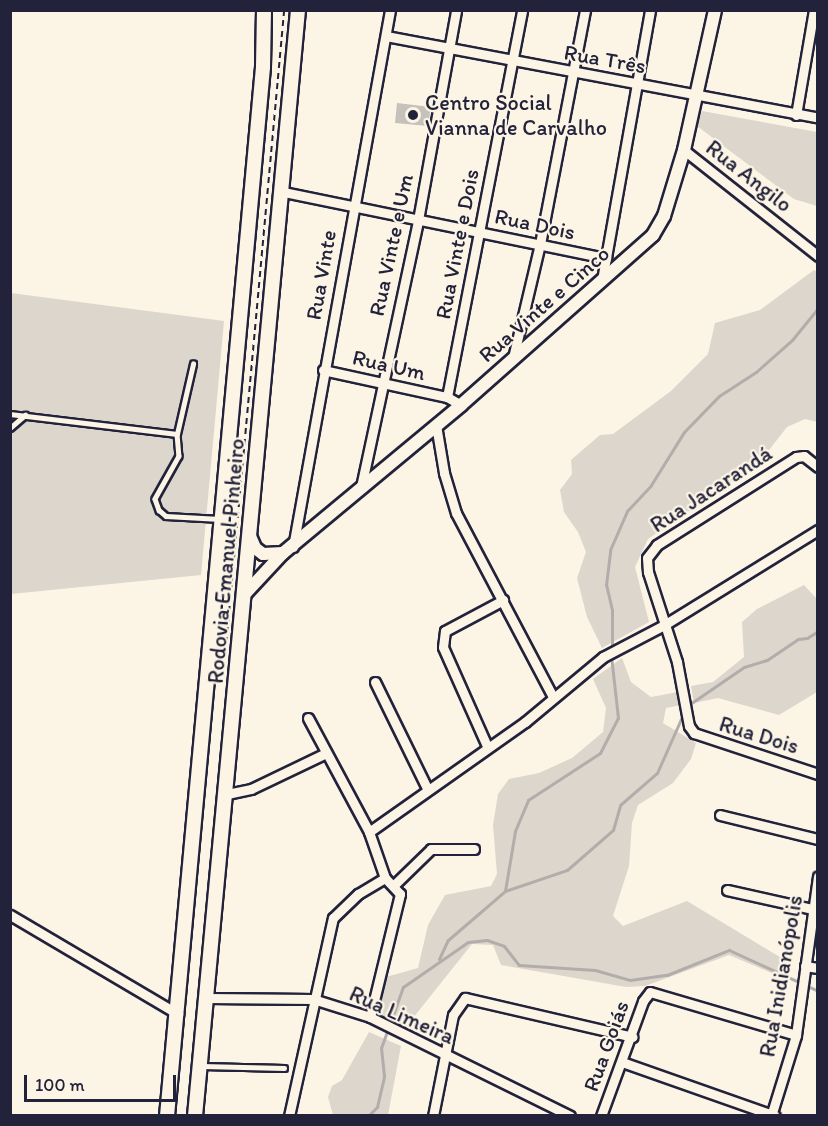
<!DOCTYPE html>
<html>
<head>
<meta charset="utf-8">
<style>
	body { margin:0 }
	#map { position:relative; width:828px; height:1126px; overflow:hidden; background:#fcf5e5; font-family:Itim,sans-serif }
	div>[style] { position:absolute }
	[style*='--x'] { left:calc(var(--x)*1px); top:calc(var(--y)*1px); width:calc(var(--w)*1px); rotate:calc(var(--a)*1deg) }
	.green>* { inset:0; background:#dcd6cc }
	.stream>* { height:3px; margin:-1.5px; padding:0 1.5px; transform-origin:1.5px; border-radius:1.5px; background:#b2adab }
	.building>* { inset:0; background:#c6c1bb }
	.path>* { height:1.5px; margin-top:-0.75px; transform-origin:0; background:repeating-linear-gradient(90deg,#22223b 0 6px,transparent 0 10.5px) }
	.roads { filter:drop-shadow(2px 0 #22223b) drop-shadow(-2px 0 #22223b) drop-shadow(0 2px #22223b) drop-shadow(0 -2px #22223b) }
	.service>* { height:4.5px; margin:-2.25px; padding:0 2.25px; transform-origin:2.25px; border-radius:2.25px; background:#fcf5e5 }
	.minor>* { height:9px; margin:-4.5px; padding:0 4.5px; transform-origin:4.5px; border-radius:4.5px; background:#fcf5e5 }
	.tertiary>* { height:12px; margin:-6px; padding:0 6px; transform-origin:6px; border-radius:6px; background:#fcf5e5 }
	.secondary>* { height:14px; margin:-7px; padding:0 7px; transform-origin:7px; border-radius:7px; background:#fcf5e5 }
	.dots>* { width:16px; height:16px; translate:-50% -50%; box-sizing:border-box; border:3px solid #fcf5e5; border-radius:50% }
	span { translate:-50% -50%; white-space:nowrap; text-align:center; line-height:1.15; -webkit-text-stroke:4.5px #fcf5e5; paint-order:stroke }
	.street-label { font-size:22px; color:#22223b }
	.poi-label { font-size:22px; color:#22223b }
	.left { translate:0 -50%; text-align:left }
	.frame { position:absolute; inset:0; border:12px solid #22223b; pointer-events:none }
	.scale { position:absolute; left:24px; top:1075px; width:152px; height:27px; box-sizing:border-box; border:3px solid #22223b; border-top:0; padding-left:8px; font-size:18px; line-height:21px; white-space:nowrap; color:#22223b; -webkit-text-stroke:4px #fcf5e5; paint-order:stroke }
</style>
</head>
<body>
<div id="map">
	<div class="green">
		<div style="clip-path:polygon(702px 111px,817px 132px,817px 206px,794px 199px,697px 126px)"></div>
		<div style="clip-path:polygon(814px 270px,818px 273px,817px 422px,805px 419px,787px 427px,758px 464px,648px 539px,635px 567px,649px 622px,602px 648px,587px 617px,577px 578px,586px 552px,578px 532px,564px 512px,560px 490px,572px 474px,571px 460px,600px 435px,613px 434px,671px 391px,708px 354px,715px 323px,760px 310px)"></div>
		<div style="clip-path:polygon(11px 293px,224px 321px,201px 575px,11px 594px)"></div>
		<div style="clip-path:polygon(804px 585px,817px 599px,817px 692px,779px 715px,718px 698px,694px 703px,691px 686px,713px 682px,744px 657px,742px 622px,757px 609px)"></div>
		<div style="clip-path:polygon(622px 658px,631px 682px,651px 697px,678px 692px,681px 705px,666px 708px,663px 723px,696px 743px,691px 759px,673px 783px,638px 805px,632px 823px,629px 866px,613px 916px,623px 926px,687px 901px,788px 962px,786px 979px,729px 955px,645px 986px,626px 987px,501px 965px,493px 945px,472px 944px,405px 1028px,377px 1014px,386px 977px,418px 968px,428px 925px,445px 895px,491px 886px,497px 874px,493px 825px,498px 794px,509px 779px,539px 773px,572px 758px,603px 732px,606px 708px,593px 679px)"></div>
		<div style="clip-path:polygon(369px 1032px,401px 1046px,388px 1115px,333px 1115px,328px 1097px,332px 1086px,342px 1080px)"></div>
	</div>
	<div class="stream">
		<div style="--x:612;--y:650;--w:40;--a:-90"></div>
		<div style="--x:612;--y:610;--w:26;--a:-103"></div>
		<div style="--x:606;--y:585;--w:35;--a:-83"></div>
		<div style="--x:610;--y:550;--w:43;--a:-66.4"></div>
		<div style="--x:627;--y:511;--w:35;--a:-47"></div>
		<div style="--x:651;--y:485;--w:62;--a:-58.1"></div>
		<div style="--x:684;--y:432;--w:50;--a:-45.8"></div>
		<div style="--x:719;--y:396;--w:44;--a:-33"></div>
		<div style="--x:756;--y:372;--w:48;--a:-41.6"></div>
		<div style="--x:792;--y:340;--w:41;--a:-50.9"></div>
		<div style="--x:687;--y:706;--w:69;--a:-34.4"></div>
		<div style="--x:744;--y:667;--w:24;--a:-17"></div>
		<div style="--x:767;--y:660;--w:37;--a:-34"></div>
		<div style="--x:798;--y:639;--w:9;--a:-6"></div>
		<div style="--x:807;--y:638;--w:13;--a:-32"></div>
		<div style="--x:505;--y:891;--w:61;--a:-80.5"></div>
		<div style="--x:515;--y:831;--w:34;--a:-67"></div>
		<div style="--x:528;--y:800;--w:86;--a:-33.1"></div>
		<div style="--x:600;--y:753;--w:39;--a:-63"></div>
		<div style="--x:618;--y:718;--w:62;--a:-96.4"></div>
		<div style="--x:439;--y:959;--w:21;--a:-65"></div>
		<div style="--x:448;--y:940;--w:75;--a:-40.7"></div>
		<div style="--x:505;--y:891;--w:65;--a:-18.7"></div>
		<div style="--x:567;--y:870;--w:61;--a:-41"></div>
		<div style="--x:613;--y:830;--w:26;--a:-74"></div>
		<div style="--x:620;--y:805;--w:49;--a:-40.9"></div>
		<div style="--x:657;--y:773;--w:67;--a:-66.1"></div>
		<div style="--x:368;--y:1116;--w:13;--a:-45"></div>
		<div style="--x:377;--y:1107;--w:32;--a:-77"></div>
		<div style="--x:384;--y:1076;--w:28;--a:-96"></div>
		<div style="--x:381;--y:1048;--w:65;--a:-70.2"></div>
		<div style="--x:403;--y:987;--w:79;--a:-34.7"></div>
		<div style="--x:468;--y:942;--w:19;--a:-6"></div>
		<div style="--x:487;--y:940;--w:18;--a:19"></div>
		<div style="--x:504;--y:946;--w:24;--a:52"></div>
		<div style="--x:519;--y:965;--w:76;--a:3.8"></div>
		<div style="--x:595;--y:970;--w:36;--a:16"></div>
		<div style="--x:630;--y:980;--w:37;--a:-8"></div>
		<div style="--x:667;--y:975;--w:67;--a:-22"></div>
		<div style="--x:729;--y:950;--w:98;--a:24.7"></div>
	</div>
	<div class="building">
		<div style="clip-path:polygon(397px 103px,431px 107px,428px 126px,395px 123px)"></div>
	</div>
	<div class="path">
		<div style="--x:225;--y:654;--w:647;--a:-84.77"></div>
	</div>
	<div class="roads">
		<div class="service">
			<div style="--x:10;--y:414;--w:168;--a:6.8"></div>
			<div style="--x:177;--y:434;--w:22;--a:85"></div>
			<div style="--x:179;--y:456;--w:49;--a:119.2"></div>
			<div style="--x:155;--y:499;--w:12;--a:70"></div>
			<div style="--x:159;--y:510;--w:9;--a:41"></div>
			<div style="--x:166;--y:516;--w:54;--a:3.2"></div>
			<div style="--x:10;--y:428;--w:20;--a:-41"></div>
			<div style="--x:177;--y:434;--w:72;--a:-77.1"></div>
			<div style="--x:202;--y:1066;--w:82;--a:1.4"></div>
		</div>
		<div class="minor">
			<div style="--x:386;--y:36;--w:440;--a:10.7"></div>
			<div style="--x:796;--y:115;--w:107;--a:-80.3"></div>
			<div style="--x:684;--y:150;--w:171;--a:38.3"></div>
			<div style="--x:279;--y:191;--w:334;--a:11.6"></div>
			<div style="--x:602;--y:280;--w:274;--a:-79.9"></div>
			<div style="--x:513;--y:358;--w:117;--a:-76.7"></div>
			<div style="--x:540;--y:244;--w:238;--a:-79.1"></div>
			<div style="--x:323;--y:370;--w:127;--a:12.3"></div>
			<div style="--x:461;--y:405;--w:16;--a:-150"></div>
			<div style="--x:447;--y:397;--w:394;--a:-79"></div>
			<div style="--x:436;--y:425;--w:49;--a:80.5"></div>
			<div style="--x:444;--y:473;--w:42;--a:73.3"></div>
			<div style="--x:456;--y:513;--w:208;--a:62.2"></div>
			<div style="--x:818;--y:467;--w:18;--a:-142"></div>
			<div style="--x:804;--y:456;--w:8;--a:173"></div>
			<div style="--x:796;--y:457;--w:165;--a:147.7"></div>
			<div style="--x:657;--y:545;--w:16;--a:128"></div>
			<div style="--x:647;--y:558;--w:14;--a:86"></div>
			<div style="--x:648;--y:572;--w:95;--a:72.1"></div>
			<div style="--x:677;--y:662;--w:65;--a:79.4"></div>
			<div style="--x:689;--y:726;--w:9;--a:54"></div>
			<div style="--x:694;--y:733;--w:131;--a:18.3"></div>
			<div style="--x:361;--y:487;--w:273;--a:-77.9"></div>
			<div style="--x:418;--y:220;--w:213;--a:-79.7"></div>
			<div style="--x:293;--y:547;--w:546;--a:-79.76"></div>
			<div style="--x:375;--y:682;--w:118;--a:63.9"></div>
			<div style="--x:308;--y:718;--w:129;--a:61.8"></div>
			<div style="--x:369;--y:832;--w:49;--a:70.8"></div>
			<div style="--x:487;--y:746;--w:108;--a:-114"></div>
			<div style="--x:443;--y:647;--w:16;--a:-83"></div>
			<div style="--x:445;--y:631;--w:66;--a:-28.1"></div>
			<div style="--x:227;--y:794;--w:25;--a:-12"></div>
			<div style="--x:251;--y:789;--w:83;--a:-25.6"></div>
			<div style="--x:720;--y:815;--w:101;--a:13.8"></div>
			<div style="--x:369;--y:832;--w:191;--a:-35.2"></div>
			<div style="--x:525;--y:722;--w:102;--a:-39.8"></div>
			<div style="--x:603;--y:657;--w:69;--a:-27.7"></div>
			<div style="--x:664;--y:625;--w:181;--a:-31.7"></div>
			<div style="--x:395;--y:884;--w:50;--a:-44.2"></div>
			<div style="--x:431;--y:849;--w:43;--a:0"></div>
			<div style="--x:727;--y:890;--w:88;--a:12.5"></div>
			<div style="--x:10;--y:915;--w:195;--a:30.5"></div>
			<div style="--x:805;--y:966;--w:13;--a:9"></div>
			<div style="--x:207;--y:998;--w:106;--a:0.5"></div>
			<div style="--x:313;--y:999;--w:60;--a:17.5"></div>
			<div style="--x:370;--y:1017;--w:223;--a:26.3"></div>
			<div style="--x:370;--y:1017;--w:127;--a:-76.3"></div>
			<div style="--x:400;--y:894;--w:22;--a:-133"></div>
			<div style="--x:622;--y:1062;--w:162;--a:19.4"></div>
			<div style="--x:289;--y:1116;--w:203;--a:-77.5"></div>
			<div style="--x:333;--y:918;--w:35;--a:-44"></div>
			<div style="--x:358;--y:894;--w:31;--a:-31"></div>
			<div style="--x:433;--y:1116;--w:103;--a:-78.8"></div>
			<div style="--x:453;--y:1015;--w:21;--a:-55"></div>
			<div style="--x:465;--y:998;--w:172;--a:13.1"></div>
			<div style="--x:601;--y:1116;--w:122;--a:-69.9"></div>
			<div style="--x:643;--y:1001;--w:11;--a:-52"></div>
			<div style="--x:650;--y:992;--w:152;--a:16.4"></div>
			<div style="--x:771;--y:1116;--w:85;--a:-72.8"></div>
			<div style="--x:796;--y:1035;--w:160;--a:-82.1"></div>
		</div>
		<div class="tertiary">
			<div style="--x:250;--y:536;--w:13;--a:67"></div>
			<div style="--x:255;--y:548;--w:10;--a:37"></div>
			<div style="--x:263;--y:554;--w:20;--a:-3"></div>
			<div style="--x:243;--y:596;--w:59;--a:-47.1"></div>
			<div style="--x:283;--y:553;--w:231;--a:-39.7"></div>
			<div style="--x:461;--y:405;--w:256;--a:-41.5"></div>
			<div style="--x:653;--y:235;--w:22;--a:-60"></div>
			<div style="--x:664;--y:216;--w:69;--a:-73.1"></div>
			<div style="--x:684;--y:150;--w:143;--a:-77.5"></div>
		</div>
		<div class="secondary">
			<div style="--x:167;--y:1116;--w:1053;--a:-84.77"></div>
			<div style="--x:263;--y:67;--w:57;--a:-89"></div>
			<div style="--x:195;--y:1116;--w:1111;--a:-84.68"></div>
		</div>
	</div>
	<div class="dots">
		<div style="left:413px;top:115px;background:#22223b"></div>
	</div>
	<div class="street-label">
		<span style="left:605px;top:59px;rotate:10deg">Rua Três</span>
		<span style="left:749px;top:176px;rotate:38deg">Rua Angilo</span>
		<span style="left:535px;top:224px;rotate:12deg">Rua Dois</span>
		<span style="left:457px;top:244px;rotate:-79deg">Rua Vinte e Dois</span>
		<span style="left:391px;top:245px;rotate:-78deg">Rua Vinte e Um</span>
		<span style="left:321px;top:275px;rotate:-80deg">Rua Vinte</span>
		<span style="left:544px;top:304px;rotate:-41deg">Rua Vinte e Cinco</span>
		<span style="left:389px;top:365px;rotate:13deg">Rua Um</span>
		<span style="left:711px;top:489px;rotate:-33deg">Rua Jacarandá</span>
		<span style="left:226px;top:561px;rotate:-85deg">Rodovia Emanuel Pinheiro</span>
		<span style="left:759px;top:735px;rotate:17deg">Rua Dois</span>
		<span style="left:781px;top:976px;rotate:-80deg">Rua Inidianópolis</span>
		<span style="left:402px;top:1015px;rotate:24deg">Rua Limeira</span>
		<span style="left:606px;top:1046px;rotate:-70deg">Rua Goiás</span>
	</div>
	<div class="poi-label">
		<span class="left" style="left:425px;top:115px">Centro Social<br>Vianna de Carvalho</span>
	</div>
	<div class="frame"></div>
	<div class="scale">100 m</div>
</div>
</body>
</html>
